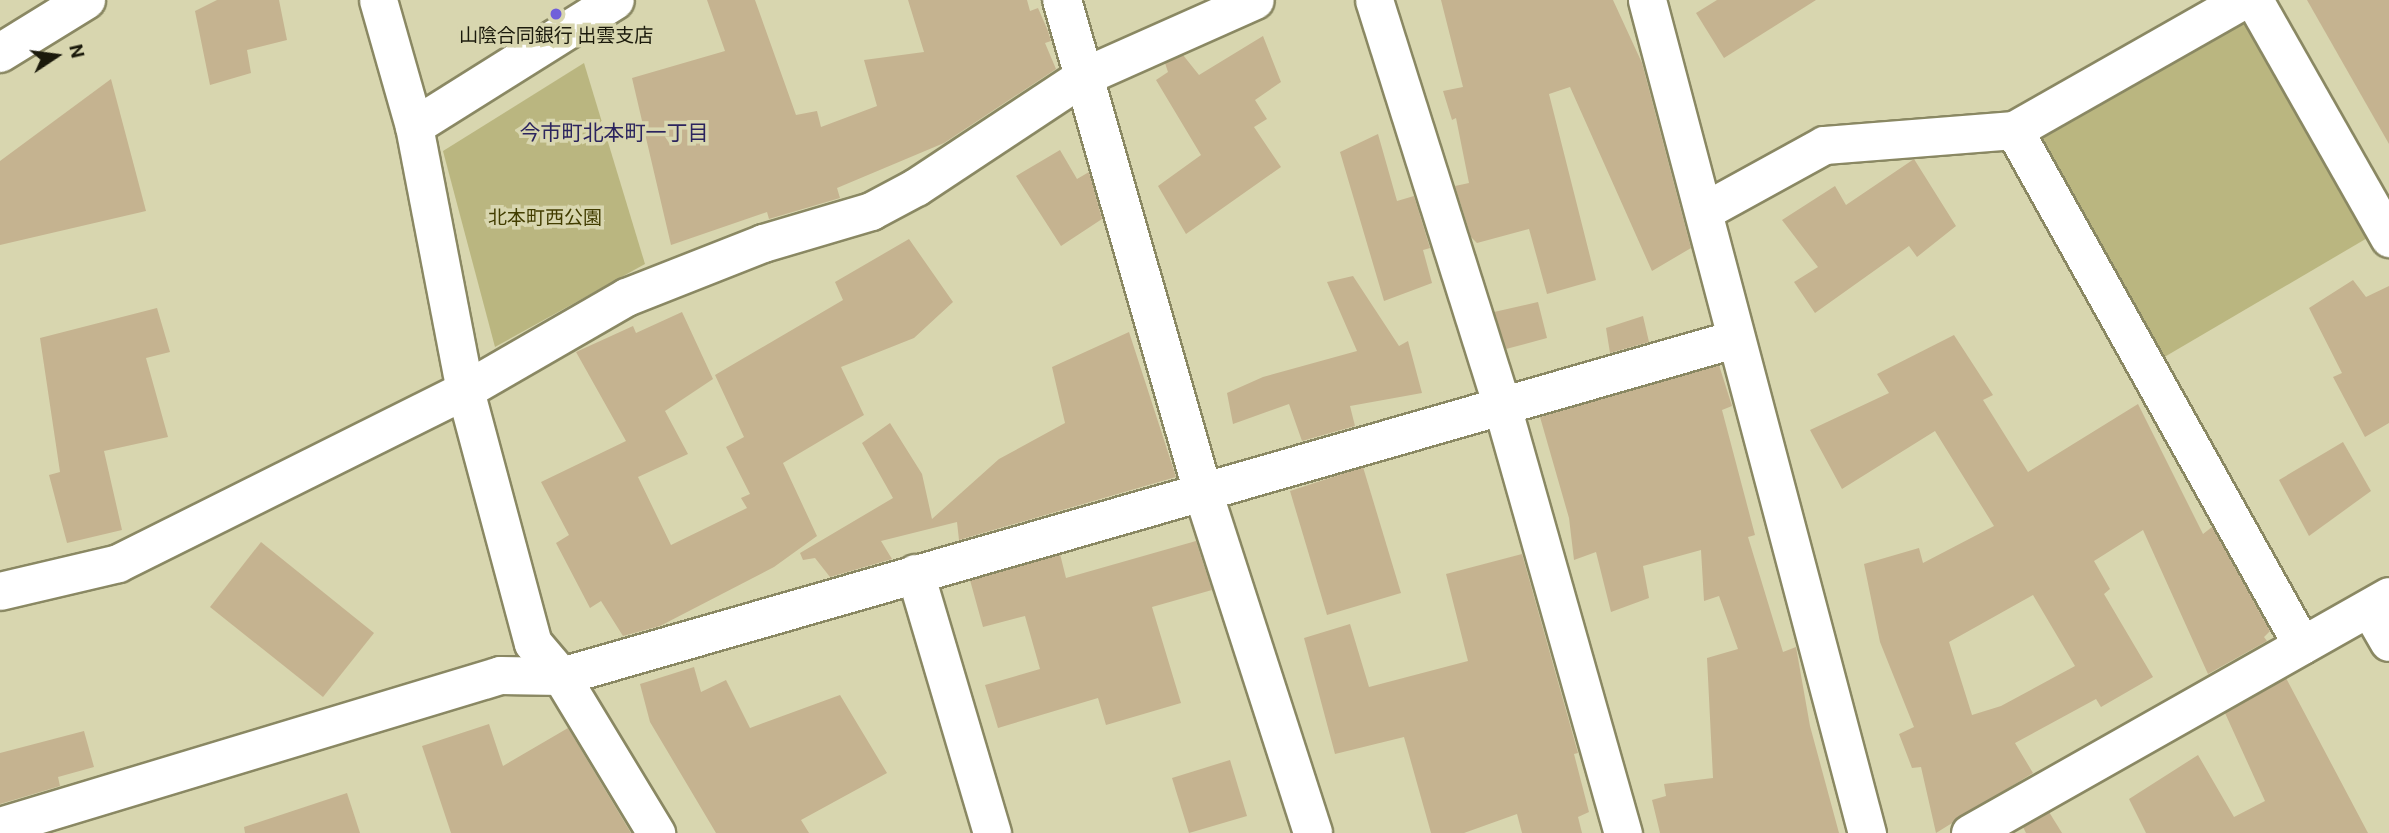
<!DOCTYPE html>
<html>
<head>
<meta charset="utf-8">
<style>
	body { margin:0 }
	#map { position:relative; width:2389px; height:833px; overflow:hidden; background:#d8d6af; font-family:Roboto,"Noto Sans JP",sans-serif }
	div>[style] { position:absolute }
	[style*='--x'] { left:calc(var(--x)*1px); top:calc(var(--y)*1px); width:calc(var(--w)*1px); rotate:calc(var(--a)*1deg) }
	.green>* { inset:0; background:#bab680 }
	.building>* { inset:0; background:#c5b390 }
	.roads { filter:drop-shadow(2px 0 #8a8863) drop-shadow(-2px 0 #8a8863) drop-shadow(0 2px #8a8863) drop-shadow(0 -2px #8a8863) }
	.minor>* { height:37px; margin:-18.5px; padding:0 18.5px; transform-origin:18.5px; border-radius:18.5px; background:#fff }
	.tertiary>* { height:38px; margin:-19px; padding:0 19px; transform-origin:19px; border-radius:19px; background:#fff }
	.secondary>* { height:38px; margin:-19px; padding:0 19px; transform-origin:19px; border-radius:19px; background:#fff }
	.dots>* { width:19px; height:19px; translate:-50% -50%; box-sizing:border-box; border:4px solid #d8d6af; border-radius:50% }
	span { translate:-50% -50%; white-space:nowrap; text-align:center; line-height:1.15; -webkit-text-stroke:7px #d8d6af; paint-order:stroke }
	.poi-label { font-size:19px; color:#1b1a0c }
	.park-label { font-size:19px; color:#423d00 }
	.neighbourhood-label { font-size:21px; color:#2b245e }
	.north { position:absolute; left:21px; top:21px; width:70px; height:70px; -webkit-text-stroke:5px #d8d6af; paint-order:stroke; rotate:77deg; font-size:19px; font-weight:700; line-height:28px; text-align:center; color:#1b1a0c }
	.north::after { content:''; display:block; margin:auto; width:24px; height:32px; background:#1b1a0c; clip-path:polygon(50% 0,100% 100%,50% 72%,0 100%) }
</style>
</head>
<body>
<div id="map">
	<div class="green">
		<div style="clip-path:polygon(2240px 18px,2251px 21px,2369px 237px,2161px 359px,2039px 143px,2044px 129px)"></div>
		<div style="clip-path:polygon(584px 63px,645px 264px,495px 347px,443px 151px)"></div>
	</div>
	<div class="building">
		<div style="clip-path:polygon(217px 0,279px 0,287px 40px,247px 50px,251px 73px,210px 85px,195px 11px)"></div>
		<div style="clip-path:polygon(707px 0,755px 0,796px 115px,817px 111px,821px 127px,877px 106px,864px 60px,924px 52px,908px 0,1027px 0,1030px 11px,1038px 8px,1048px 31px,1051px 41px,1045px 43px,1056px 69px,944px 143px,837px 188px,840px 198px,769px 219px,767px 212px,671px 245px,632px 78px,725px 51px)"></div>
		<div style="clip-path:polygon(1441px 0,1613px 0,1642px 63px,1691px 248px,1652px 271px,1570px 87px,1549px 94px,1596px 280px,1547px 294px,1529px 229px,1477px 243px,1471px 237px,1455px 186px,1469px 183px,1456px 118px,1452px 120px,1443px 91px,1463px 87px)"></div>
		<div style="clip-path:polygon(1717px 0,1816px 0,1724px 58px,1696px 13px)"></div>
		<div style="clip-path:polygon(2307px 0,2389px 0,2389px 144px)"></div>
		<div style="clip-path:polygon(1263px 36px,1281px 82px,1255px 100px,1267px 119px,1254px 127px,1281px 167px,1186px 234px,1158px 186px,1201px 155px,1156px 80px,1168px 72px,1165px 63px,1183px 55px,1199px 75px)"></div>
		<div style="clip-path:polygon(111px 79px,146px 211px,0 245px,0 161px)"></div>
		<div style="clip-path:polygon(1378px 134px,1397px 201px,1414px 196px,1430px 248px,1423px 250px,1432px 283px,1384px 301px,1340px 152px)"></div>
		<div style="clip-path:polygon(1060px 150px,1077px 179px,1089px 172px,1102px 219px,1061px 246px,1016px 176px)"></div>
		<div style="clip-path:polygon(1914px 159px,1956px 226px,1917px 257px,1909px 246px,1815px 313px,1794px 282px,1818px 267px,1782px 220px,1835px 186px,1846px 205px)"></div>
		<div style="clip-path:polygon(909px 239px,953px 302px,914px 338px,841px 367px,864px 415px,783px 463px,817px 536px,774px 567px,660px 626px,623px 636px,601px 601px,590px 608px,556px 543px,569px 535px,541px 482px,626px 441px,576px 352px,633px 326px,636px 333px,682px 312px,713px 379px,665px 411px,688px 454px,638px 477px,671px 545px,747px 508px,741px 498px,750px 494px,726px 447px,744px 437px,715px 375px,843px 300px,835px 282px)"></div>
		<div style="clip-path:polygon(1353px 276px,1399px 346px,1408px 341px,1422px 393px,1350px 406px,1355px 426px,1302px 441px,1289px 404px,1233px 424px,1227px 393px,1263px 377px,1357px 351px,1327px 282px)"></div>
		<div style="clip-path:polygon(2353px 280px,2366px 297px,2389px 286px,2389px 423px,2365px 437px,2333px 377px,2342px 373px,2309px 308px)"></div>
		<div style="clip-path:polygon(1538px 302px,1547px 338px,1506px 349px,1494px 312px)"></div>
		<div style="clip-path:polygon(157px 308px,170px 352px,146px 358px,168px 437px,104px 451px,122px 530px,67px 543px,49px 475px,60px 472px,40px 338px)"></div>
		<div style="clip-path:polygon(1643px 316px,1649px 342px,1610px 353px,1606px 328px)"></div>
		<div style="clip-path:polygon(1129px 332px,1176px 477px,959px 540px,957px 522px,881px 541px,892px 559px,830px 577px,815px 558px,803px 560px,800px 553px,893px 498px,862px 443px,890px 423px,922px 474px,932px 519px,999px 459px,1065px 423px,1052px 367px)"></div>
		<div style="clip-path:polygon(evenodd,1954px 335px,1993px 395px,1983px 400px,2028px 472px,2138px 404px,2203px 534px,2212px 527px,2270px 631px,2264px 637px,2267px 641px,2208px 674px,2143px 530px,2094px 561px,2110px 589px,2104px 594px,2153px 677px,2101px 707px,2096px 699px,2015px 743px,2033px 773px,1936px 833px,1921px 767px,1912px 768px,1899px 734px,1914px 727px,1880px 642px,1864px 564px,1919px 548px,1923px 563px,1994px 526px,1935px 431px,1842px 489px,1810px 430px,1889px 393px,1877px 374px,1954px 335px,2033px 595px,2075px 666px,2001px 706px,1972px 715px,1949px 642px,2033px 595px)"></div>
		<div style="clip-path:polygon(1719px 365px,1732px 406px,1722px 410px,1755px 535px,1748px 537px,1783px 652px,1796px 647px,1810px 726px,1839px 833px,1660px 833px,1652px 800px,1666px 796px,1664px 784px,1713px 778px,1707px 658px,1738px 649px,1719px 596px,1704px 601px,1701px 550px,1643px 566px,1649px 598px,1611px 612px,1596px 552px,1574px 560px,1569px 518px,1540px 417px)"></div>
		<div style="clip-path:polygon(2343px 442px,2371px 491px,2309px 536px,2279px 480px)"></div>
		<div style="clip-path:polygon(1363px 467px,1401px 593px,1327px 615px,1290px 491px)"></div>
		<div style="clip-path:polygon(1196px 541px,1212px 590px,1152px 607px,1181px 703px,1106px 725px,1098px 698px,998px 728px,985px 685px,1040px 669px,1025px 616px,983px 627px,970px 580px,1060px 554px,1066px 578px)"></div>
		<div style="clip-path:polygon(261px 542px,374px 633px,323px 697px,210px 607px)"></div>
		<div style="clip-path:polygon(1522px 554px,1578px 753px,1574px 754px,1589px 812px,1578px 817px,1582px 833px,1522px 833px,1517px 814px,1464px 833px,1431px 833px,1404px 737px,1335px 754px,1304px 638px,1350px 624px,1369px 687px,1468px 661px,1446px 574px)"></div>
		<div style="clip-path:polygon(694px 667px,701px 692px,726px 680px,750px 728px,840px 695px,887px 773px,801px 820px,809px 833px,716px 833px,650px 722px,640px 684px)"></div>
		<div style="clip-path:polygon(2286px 678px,2368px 833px,2146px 833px,2129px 799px,2198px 755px,2234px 817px,2265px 801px,2225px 713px)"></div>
		<div style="clip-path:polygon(489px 724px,503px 766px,568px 728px,631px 833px,451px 833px,422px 746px)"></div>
		<div style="clip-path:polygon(84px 731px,94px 767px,58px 777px,60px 786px,0 804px,0 753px)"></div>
		<div style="clip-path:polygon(1230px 760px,1247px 816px,1189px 833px,1172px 778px)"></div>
		<div style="clip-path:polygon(347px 793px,360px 833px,245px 833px,244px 827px)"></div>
		<div style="clip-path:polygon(2049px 812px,2062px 833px,2026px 833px,2023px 827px)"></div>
	</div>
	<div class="roads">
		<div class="minor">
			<div style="--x:378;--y:0;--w:131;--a:74.1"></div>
			<div style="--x:414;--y:126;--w:269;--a:79.1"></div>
			<div style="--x:465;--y:390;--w:262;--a:75"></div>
			<div style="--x:533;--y:643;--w:43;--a:49.7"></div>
			<div style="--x:561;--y:676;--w:184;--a:58.8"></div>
			<div style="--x:1374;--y:0;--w:426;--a:72.5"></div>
			<div style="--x:1502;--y:406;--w:444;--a:74.2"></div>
			<div style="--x:1647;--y:0;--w:862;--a:75.21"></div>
			<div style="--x:2254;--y:0;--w:274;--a:60.4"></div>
			<div style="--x:414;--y:126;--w:237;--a:-32.1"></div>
			<div style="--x:2014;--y:130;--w:590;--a:60.79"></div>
			<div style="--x:1704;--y:211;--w:137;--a:-28.8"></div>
			<div style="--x:1824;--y:145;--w:191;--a:-4.5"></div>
			<div style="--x:2014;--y:130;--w:263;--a:-29.6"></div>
			<div style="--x:915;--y:573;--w:271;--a:73.5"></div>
			<div style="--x:0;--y:591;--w:121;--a:-13.3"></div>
			<div style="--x:118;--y:563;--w:388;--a:-26.5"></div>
			<div style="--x:465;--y:390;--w:186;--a:-30"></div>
			<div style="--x:626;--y:297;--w:147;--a:-21.5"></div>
			<div style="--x:763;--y:243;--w:113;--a:-16.5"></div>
			<div style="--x:871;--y:211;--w:51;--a:-28.1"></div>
			<div style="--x:916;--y:187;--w:199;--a:-33.5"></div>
			<div style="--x:1082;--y:77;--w:189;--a:-24"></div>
			<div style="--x:2369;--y:608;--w:39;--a:60"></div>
			<div style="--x:0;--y:826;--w:522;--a:-16.8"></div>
			<div style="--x:500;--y:675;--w:61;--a:0.9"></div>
			<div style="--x:561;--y:676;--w:1220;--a:-16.03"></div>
			<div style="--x:1970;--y:833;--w:481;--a:-29.5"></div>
		</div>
		<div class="tertiary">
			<div style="--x:1062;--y:0;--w:509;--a:74.02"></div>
			<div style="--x:1202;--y:489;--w:361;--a:72.1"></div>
		</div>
		<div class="secondary">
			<div style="--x:0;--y:53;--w:101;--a:-31.6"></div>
		</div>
	</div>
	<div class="dots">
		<div style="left:556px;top:14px;background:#7060da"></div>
	</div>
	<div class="poi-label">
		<span style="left:556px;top:36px">山陰合同銀行 出雲支店</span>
	</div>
	<div class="park-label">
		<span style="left:545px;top:218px">北本町西公園</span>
	</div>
	<div class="neighbourhood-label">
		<span style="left:614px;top:133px">今市町北本町一丁目</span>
	</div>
	<div class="north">N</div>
</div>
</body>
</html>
